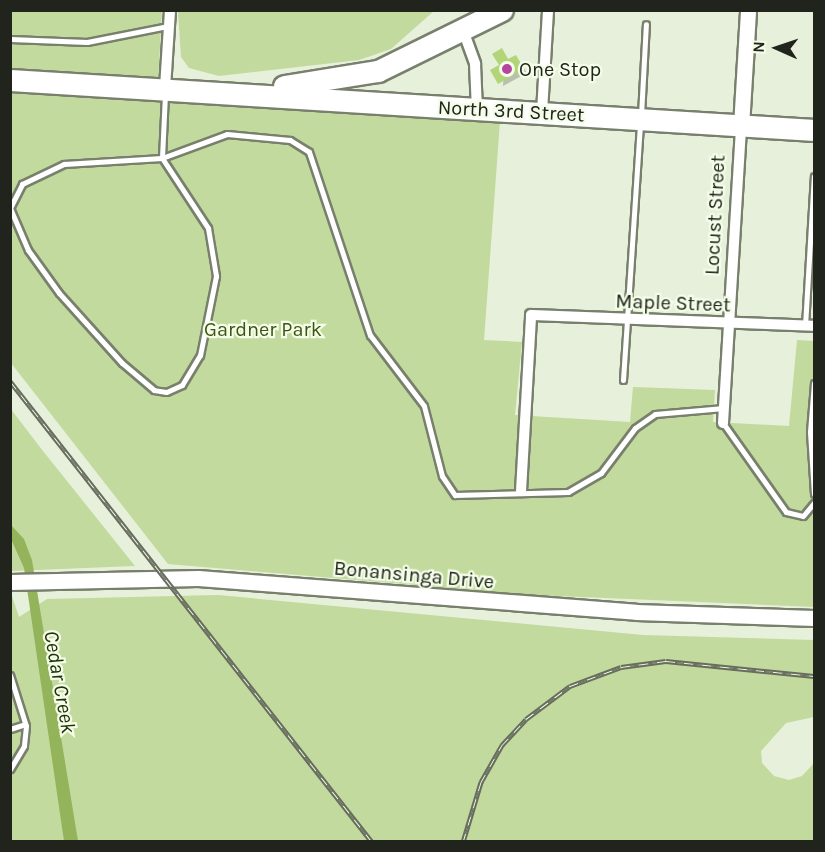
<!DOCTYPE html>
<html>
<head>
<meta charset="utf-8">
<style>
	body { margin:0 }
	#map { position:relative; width:825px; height:852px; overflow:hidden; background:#e6f0da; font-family:Karla,sans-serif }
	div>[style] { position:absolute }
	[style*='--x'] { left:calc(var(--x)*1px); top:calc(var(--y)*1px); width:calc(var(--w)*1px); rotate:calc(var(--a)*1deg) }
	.green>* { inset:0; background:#c2da9d }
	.water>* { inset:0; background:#94b45b }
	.shadow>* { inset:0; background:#0003 }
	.building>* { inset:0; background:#b2d57a }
	.roads { filter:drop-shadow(2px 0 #78806d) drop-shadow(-2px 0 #78806d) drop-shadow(0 2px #78806d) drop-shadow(0 -2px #78806d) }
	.lane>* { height:5px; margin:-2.5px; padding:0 2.5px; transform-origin:2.5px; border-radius:2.5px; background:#fff }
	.street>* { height:10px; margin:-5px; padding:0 5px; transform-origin:5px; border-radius:5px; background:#fff }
	.secondary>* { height:15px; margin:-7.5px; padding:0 7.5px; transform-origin:7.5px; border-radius:7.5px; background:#fff }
	.highway>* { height:21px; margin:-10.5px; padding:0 10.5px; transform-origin:10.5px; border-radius:10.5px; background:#fff }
	.rail>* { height:5px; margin-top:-2.5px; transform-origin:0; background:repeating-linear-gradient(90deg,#f3fde7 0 9px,#676c5f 0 18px); box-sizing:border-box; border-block:2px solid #676c5f }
	.dots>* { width:16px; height:16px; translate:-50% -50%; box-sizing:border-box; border:3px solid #f3fde7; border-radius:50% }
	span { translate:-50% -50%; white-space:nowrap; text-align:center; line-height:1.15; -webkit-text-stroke:4.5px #f3fde7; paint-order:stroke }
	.poi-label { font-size:20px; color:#21241c }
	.left { translate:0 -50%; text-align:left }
	.street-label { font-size:20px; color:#21241c }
	.park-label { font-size:20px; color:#3f5413 }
	.water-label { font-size:21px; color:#24310b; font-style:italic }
	.frame { position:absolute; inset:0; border:12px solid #21241c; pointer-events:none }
	.north { position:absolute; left:747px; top:18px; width:60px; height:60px; -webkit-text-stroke:4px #f3fde7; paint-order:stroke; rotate:273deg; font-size:16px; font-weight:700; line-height:24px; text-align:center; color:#21241c }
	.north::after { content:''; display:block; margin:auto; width:21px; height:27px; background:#21241c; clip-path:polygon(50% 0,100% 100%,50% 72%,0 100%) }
</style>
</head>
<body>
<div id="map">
	<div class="green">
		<div style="clip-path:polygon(11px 11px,162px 11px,157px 101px,500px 121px,484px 340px,522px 342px,515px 415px,630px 422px,633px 387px,715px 390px,713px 422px,789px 426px,797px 340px,814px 341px,814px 607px,535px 595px,168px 564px,11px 363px)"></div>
		<div style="clip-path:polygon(178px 11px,178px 10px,434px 11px,391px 49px,359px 60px,219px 76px,189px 68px,181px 57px)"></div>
		<div style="clip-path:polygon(10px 408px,43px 451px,135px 566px,11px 571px)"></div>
		<div style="clip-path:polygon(10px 590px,19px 617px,47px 599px,218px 595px,643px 635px,814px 640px,814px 717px,786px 723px,761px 751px,762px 763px,774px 776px,789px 780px,802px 776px,814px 763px,814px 841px,11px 841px)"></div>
	</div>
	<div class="water">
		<div style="clip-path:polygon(10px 524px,24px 539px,32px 560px,78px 841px,64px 841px,24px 568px,11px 539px)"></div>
	</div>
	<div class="shadow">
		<div style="clip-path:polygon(505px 54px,509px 61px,516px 57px,527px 73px,503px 86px)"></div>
	</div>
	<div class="building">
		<div style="clip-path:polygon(502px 48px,508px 59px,516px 55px,524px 69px,498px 84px,490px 70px,499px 65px,492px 54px)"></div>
	</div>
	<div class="roads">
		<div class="lane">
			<div style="--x:10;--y:39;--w:77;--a:2.2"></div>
			<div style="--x:87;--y:42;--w:83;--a:-11.2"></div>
			<div style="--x:165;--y:94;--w:64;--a:92.7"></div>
			<div style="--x:162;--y:158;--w:69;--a:-20.3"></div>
			<div style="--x:227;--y:134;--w:63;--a:5.4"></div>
			<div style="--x:290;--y:140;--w:22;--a:32"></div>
			<div style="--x:309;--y:152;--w:193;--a:71.6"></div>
			<div style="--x:370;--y:335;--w:89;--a:52.7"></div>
			<div style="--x:424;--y:406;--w:72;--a:75.6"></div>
			<div style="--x:442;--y:476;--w:23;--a:56"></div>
			<div style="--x:455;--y:495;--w:113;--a:-1.5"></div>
			<div style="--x:568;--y:492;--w:38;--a:-30"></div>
			<div style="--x:601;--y:473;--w:56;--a:-52.9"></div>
			<div style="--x:635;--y:428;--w:24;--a:-35"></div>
			<div style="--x:655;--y:414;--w:69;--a:-5"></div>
			<div style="--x:641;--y:115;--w:91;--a:-86.9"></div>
			<div style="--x:162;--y:158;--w:84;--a:56.7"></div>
			<div style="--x:208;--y:228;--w:49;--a:80.5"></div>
			<div style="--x:216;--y:276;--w:81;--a:101.4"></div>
			<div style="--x:200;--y:355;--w:35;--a:121"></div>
			<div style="--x:182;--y:385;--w:17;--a:156"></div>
			<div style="--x:166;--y:392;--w:12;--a:-171"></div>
			<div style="--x:154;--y:390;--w:42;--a:-139.8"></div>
			<div style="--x:122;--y:363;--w:94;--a:-132"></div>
			<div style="--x:59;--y:293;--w:53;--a:-125.8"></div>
			<div style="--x:28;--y:250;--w:46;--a:-113.2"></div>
			<div style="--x:10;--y:208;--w:27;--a:-63"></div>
			<div style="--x:22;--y:184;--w:47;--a:-25.5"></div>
			<div style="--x:64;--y:164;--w:98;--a:-3.5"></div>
			<div style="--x:805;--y:326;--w:150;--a:-86.6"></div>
			<div style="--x:623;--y:380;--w:257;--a:-86.2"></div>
			<div style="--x:814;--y:383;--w:49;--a:94.7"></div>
			<div style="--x:810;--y:432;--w:62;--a:86.3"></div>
			<div style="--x:723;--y:423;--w:109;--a:54.7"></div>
			<div style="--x:786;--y:512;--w:17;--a:13"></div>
			<div style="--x:803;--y:516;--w:17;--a:-50"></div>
			<div style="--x:10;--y:675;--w:53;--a:72.6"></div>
			<div style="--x:26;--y:726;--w:20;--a:96"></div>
			<div style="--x:24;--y:746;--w:27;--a:121"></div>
			<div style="--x:10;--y:729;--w:16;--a:-18"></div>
		</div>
		<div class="street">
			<div style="--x:464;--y:33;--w:33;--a:70"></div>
			<div style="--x:475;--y:64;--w:45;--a:87.5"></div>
			<div style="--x:165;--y:88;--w:78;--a:-86.3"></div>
			<div style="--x:542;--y:112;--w:102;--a:-86.6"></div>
			<div style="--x:723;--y:423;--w:298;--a:-86.5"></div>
			<div style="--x:521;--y:491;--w:176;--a:-86.7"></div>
			<div style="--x:531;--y:315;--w:283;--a:2.2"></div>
		</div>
		<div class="secondary">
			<div style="--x:741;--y:126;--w:116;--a:-86.5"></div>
			<div style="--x:10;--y:582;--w:188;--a:-1.2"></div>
			<div style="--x:198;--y:578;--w:439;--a:4.4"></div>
			<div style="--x:636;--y:612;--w:178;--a:1.9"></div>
		</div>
		<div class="highway">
			<div style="--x:10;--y:80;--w:806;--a:3.56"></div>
			<div style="--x:284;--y:86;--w:95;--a:-9.1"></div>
			<div style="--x:378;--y:71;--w:138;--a:-26.2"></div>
		</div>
	</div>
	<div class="rail">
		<div style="--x:10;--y:381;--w:586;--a:51.86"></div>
		<div style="--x:463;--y:842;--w:63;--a:-73.3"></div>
		<div style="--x:481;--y:782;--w:43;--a:-60.4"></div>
		<div style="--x:502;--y:745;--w:35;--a:-47"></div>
		<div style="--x:526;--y:719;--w:55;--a:-36.9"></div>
		<div style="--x:570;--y:686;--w:54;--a:-20.4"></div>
		<div style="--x:621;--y:667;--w:45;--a:-7.6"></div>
		<div style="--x:666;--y:661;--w:149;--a:5.8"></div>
	</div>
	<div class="dots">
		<div style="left:507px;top:69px;background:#b645a0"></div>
	</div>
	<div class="poi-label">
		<span class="left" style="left:519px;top:69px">One Stop</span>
	</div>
	<div class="street-label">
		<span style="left:511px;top:111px;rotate:3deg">North 3rd Street</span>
		<span style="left:715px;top:215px;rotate:-87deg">Locust Street</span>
		<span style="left:673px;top:303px;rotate:2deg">Maple Street</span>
		<span style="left:414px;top:575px;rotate:5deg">Bonansinga Drive</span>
	</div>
	<div class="park-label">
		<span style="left:263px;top:329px">Gardner Park</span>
	</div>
	<div class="water-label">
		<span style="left:60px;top:682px;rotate:80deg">Cedar Creek</span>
	</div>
	<div class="frame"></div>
	<div class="north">N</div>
</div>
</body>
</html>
